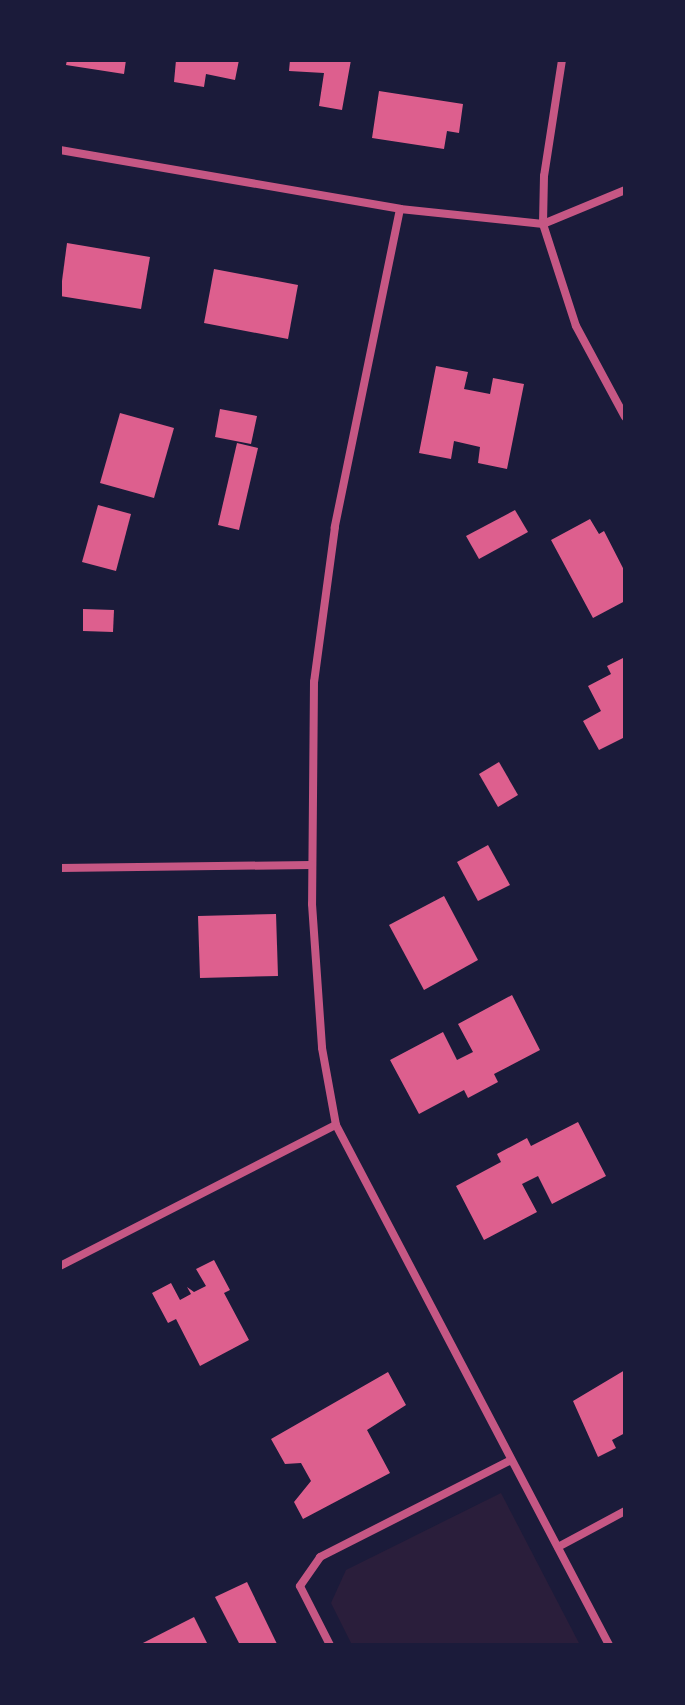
<!DOCTYPE html>
<html>
<head>
<meta charset="utf-8">
<style>
	body { margin:0 }
	#map { position:relative; width:685px; height:1705px; overflow:hidden; background:#1b1b3a; font-family:Ubuntu,sans-serif }
	div>[style] { position:absolute }
	[style*='--x'] { left:calc(var(--x)*1px); top:calc(var(--y)*1px); width:calc(var(--w)*1px); rotate:calc(var(--a)*1deg) }
	.green>* { inset:0; background:#2a1e3b }
	.building>* { inset:0; background:#dd5f8e }
	.minor>* { height:8px; margin:-4px; padding:0 4px; transform-origin:4px; border-radius:4px; background:#c65784 }
	span { translate:-50% -50%; white-space:nowrap; text-align:center; line-height:1.15; -webkit-text-stroke:6px #1b1b3a; paint-order:stroke }
	.frame { position:absolute; inset:0; border:62px solid #1b1b3a; pointer-events:none }
</style>
</head>
<body>
<div id="map">
	<div class="green">
		<div style="clip-path:polygon(501px 1493px,580px 1645px,352px 1645px,331px 1603px,346px 1570px)"></div>
	</div>
	<div class="building">
		<div style="clip-path:polygon(67px 60px,126px 60px,124px 74px,66px 65px)"></div>
		<div style="clip-path:polygon(176px 60px,239px 60px,235px 80px,206px 74px,204px 87px,174px 82px)"></div>
		<div style="clip-path:polygon(290px 60px,351px 60px,342px 110px,319px 106px,324px 73px,289px 71px)"></div>
		<div style="clip-path:polygon(379px 91px,463px 104px,459px 133px,447px 131px,444px 149px,372px 138px)"></div>
		<div style="clip-path:polygon(67px 243px,150px 257px,141px 309px,60px 296px)"></div>
		<div style="clip-path:polygon(214px 269px,298px 285px,288px 339px,204px 323px)"></div>
		<div style="clip-path:polygon(436px 366px,468px 372px,464px 389px,490px 394px,493px 378px,524px 384px,507px 469px,478px 463px,480px 447px,454px 441px,451px 459px,419px 453px)"></div>
		<div style="clip-path:polygon(220px 409px,257px 416px,251px 444px,215px 437px)"></div>
		<div style="clip-path:polygon(120px 413px,174px 428px,154px 498px,100px 483px)"></div>
		<div style="clip-path:polygon(237px 443px,258px 448px,239px 530px,218px 525px)"></div>
		<div style="clip-path:polygon(98px 505px,131px 514px,116px 571px,82px 562px)"></div>
		<div style="clip-path:polygon(515px 510px,528px 532px,479px 559px,466px 536px)"></div>
		<div style="clip-path:polygon(590px 519px,599px 534px,604px 531px,625px 572px,625px 601px,593px 618px,551px 540px)"></div>
		<div style="clip-path:polygon(83px 609px,114px 610px,113px 632px,83px 631px)"></div>
		<div style="clip-path:polygon(625px 657px,625px 737px,599px 750px,583px 721px,601px 711px,588px 686px,611px 674px,607px 666px)"></div>
		<div style="clip-path:polygon(499px 762px,518px 795px,498px 807px,479px 774px)"></div>
		<div style="clip-path:polygon(488px 845px,510px 885px,478px 901px,457px 862px)"></div>
		<div style="clip-path:polygon(444px 896px,478px 960px,424px 990px,389px 925px)"></div>
		<div style="clip-path:polygon(276px 914px,278px 976px,200px 978px,198px 916px)"></div>
		<div style="clip-path:polygon(512px 995px,540px 1050px,494px 1074px,498px 1082px,468px 1098px,464px 1090px,419px 1114px,390px 1060px,443px 1032px,457px 1060px,473px 1052px,458px 1024px)"></div>
		<div style="clip-path:polygon(578px 1122px,606px 1176px,552px 1204px,538px 1176px,522px 1184px,537px 1212px,484px 1240px,456px 1186px,501px 1162px,497px 1154px,527px 1138px,531px 1146px)"></div>
		<div style="clip-path:polygon(214px 1260px,230px 1290px,224px 1293px,249px 1340px,200px 1366px,176px 1319px,168px 1323px,152px 1293px,171px 1283px,180px 1300px,191px 1294px,187px 1287px,194px 1292px,206px 1286px,196px 1269px)"></div>
		<div style="clip-path:polygon(625px 1370px,625px 1433px,612px 1440px,616px 1448px,598px 1457px,573px 1401px)"></div>
		<div style="clip-path:polygon(388px 1372px,406px 1405px,367px 1430px,390px 1473px,303px 1519px,294px 1502px,311px 1481px,301px 1463px,285px 1464px,271px 1439px)"></div>
		<div style="clip-path:polygon(247px 1582px,277px 1644px,274px 1645px,240px 1645px,215px 1597px)"></div>
		<div style="clip-path:polygon(194px 1617px,208px 1645px,139px 1645px)"></div>
	</div>
	<div class="minor">
		<div style="--x:562;--y:60;--w:117;--a:98.8"></div>
		<div style="--x:544;--y:176;--w:48;--a:91.2"></div>
		<div style="--x:543;--y:224;--w:107;--a:72.1"></div>
		<div style="--x:576;--y:326;--w:103;--a:61.7"></div>
		<div style="--x:60;--y:150;--w:345;--a:9.8"></div>
		<div style="--x:400;--y:209;--w:144;--a:6"></div>
		<div style="--x:543;--y:224;--w:89;--a:-22.5"></div>
		<div style="--x:400;--y:209;--w:325;--a:101.6"></div>
		<div style="--x:335;--y:527;--w:156;--a:97.7"></div>
		<div style="--x:314;--y:682;--w:222;--a:90.5"></div>
		<div style="--x:312;--y:904;--w:144;--a:86"></div>
		<div style="--x:322;--y:1048;--w:78;--a:79.7"></div>
		<div style="--x:336;--y:1125;--w:587;--a:62.3"></div>
		<div style="--x:60;--y:868;--w:251;--a:-0.7"></div>
		<div style="--x:60;--y:1266;--w:310;--a:-27.1"></div>
		<div style="--x:558;--y:1547;--w:76;--a:-28.2"></div>
		<div style="--x:330;--y:1645;--w:66;--a:-117"></div>
		<div style="--x:300;--y:1586;--w:35;--a:-55"></div>
		<div style="--x:320;--y:1557;--w:212;--a:-26.9"></div>
	</div>
	<div class="frame"></div>
</div>
</body>
</html>
